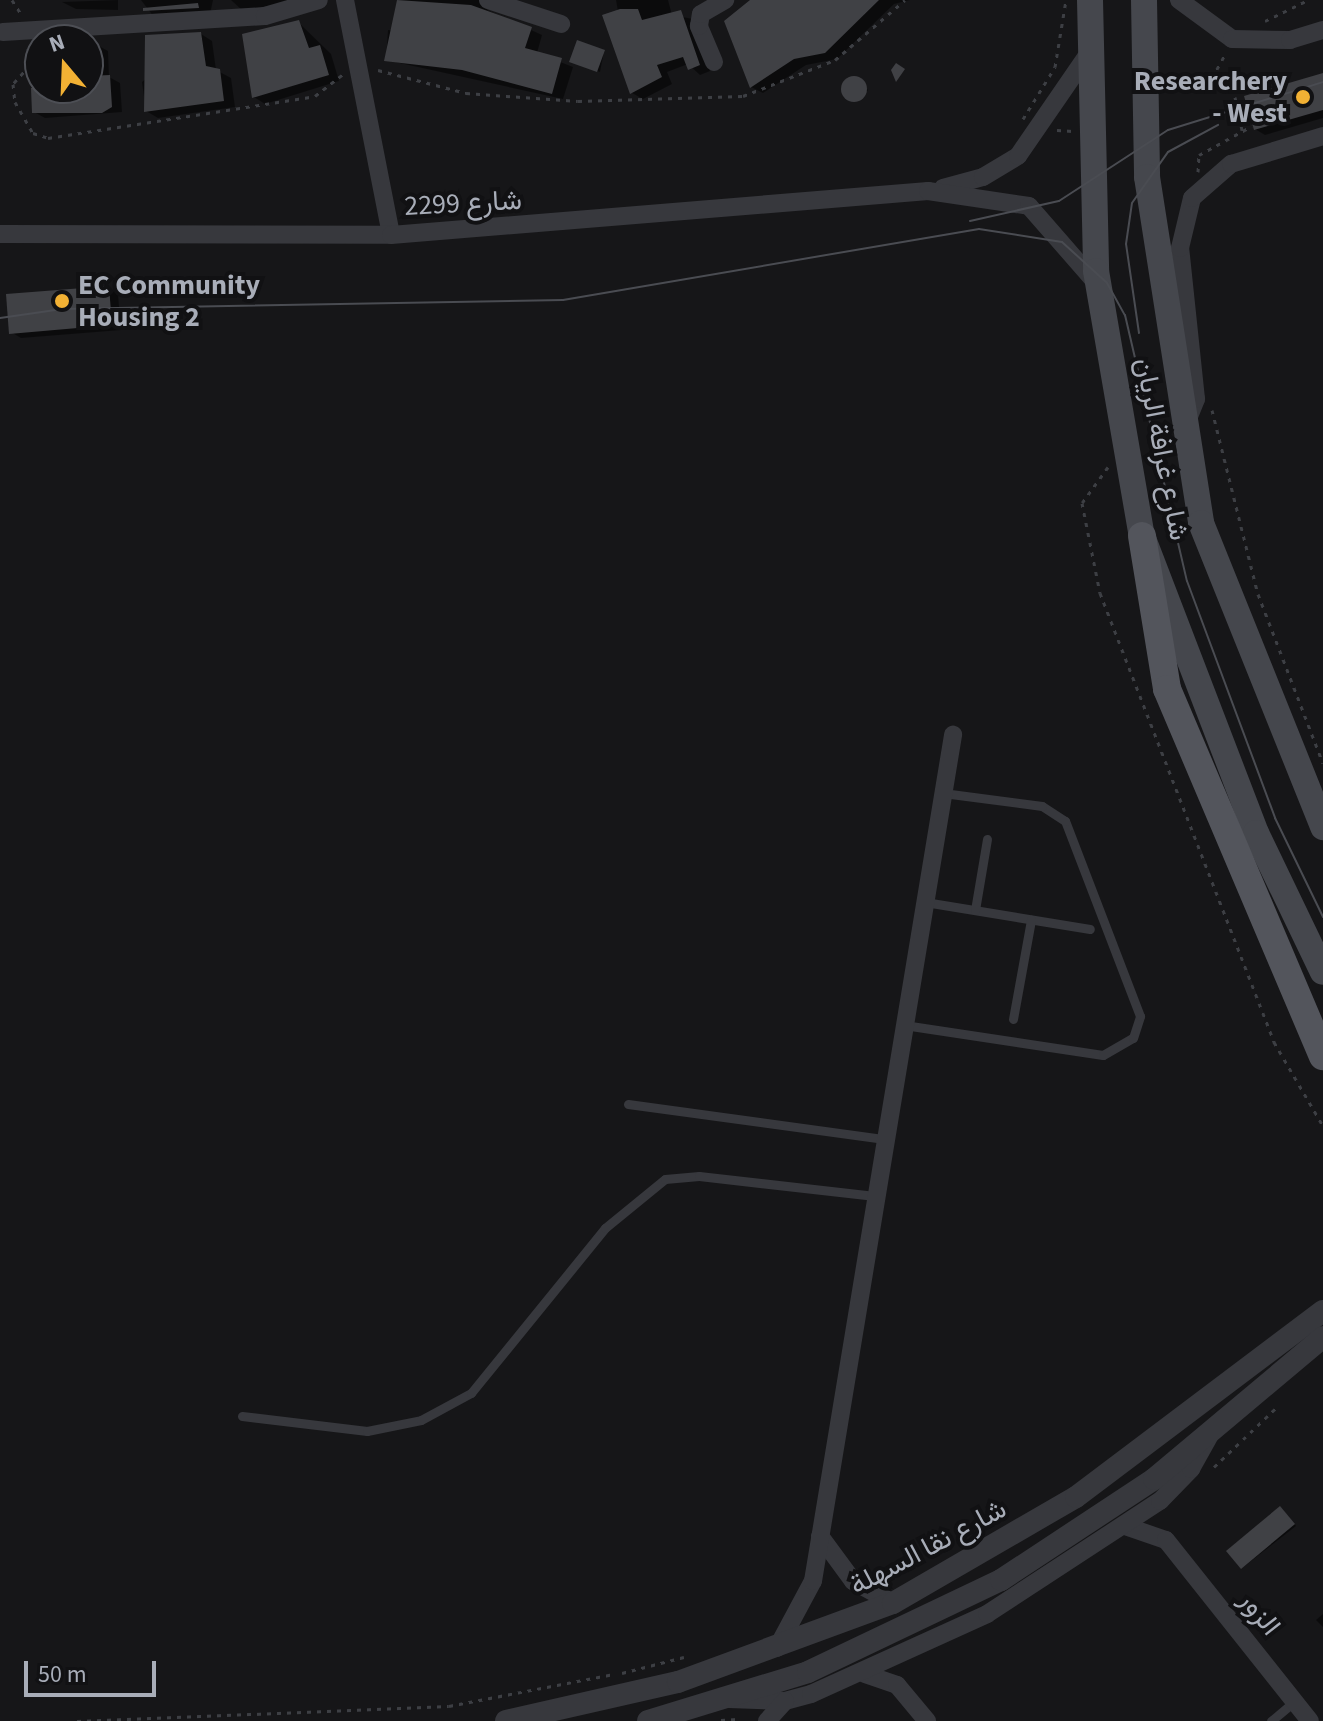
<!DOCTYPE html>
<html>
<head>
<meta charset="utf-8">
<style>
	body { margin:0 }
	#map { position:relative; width:1323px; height:1721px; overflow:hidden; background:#161618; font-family:"Source Sans 3",Vazirmatn,sans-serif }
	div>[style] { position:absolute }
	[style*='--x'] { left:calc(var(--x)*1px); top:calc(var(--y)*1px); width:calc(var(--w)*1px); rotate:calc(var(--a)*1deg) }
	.shadow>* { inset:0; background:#0007 }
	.building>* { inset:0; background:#404145 }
	.round { border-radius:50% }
	.path>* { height:3px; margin-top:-1.5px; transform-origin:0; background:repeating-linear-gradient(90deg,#3d3f44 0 4px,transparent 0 10px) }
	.service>* { height:9px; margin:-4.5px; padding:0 4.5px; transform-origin:4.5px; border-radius:4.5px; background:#37383d }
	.minor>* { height:18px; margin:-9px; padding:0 9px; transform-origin:9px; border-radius:9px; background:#37383d }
	.tertiary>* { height:22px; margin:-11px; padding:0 11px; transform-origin:11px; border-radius:11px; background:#37383d }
	.secondary>* { height:26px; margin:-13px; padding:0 13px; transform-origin:13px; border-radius:13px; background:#45474d }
	.primary>* { height:28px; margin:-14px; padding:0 14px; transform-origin:14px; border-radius:14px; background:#53555c }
	.tram>* { height:2px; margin:-1px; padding:0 1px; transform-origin:1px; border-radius:1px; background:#4a4c52 }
	.dots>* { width:22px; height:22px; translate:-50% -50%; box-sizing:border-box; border:4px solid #111113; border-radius:50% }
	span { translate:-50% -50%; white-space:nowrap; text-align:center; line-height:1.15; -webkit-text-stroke:8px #111113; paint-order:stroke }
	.poi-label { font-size:28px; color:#a8adb8; font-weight:700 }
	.right { translate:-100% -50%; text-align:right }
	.left { translate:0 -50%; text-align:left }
	.street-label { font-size:28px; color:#a8adb8 }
	.north { position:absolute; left:24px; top:24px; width:80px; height:80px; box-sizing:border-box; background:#111113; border:2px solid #4d4f55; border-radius:50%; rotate:341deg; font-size:22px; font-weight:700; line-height:32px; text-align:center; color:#a8adb8 }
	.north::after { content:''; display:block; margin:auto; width:28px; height:36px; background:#f2b134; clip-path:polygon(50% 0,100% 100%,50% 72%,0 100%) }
	.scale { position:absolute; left:24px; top:1661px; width:132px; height:36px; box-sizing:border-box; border:4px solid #a8adb8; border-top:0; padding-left:10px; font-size:24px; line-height:28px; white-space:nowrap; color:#a8adb8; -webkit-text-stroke:6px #111113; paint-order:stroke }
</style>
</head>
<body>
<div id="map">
	<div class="shadow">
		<div style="clip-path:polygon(118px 0,118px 10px,76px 9px,62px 2px)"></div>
		<div style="clip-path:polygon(213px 0,210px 14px,154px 17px,141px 0)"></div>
		<div style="clip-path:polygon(231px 0,298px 0,243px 11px)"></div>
		<div style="clip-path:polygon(398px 0,494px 0,487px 10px,542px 35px,537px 53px,573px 67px,563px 99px,386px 60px,388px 30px,398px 31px)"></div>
		<div style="clip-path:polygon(616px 0,668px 0,672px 15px,693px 19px,710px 71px,700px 75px,688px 64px,667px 72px,672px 84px,643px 99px,632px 93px)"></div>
		<div style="clip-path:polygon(756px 0,910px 0,894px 4px,837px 59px,806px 65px,763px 93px,751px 87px,726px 21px)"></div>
		<div style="clip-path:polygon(298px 22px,331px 54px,339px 81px,265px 104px,254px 97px)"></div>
		<div style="clip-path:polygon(201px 34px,212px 41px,216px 70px,231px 78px,235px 107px,158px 118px,146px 111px,142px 82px)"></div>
		<div style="clip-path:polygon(97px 45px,108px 51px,109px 77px,120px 83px,122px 112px,45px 118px,34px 112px,38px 49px,40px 88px,88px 88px,88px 46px)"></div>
		<div style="clip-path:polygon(604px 51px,600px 72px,571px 62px)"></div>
		<div style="clip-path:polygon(1323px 75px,1323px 118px,1265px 135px,1255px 129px)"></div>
		<div style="clip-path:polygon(854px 78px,868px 90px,856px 102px,844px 86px)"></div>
		<div style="clip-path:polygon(108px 288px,118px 294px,121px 330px,21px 338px,11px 332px)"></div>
		<div style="clip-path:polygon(1282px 1510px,1296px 1526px,1242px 1568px)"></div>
		<div style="clip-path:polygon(1323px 1614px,1323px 1627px,1316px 1620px)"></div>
	</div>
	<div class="building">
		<div style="clip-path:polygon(397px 0,471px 5px,532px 27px,525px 48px,562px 58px,552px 94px,462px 70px,384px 61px)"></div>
		<div style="clip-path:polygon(750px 0,879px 0,825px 53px,794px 59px,750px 88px,724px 21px)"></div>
		<div style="clip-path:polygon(198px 3px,199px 8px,143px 11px,143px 8px)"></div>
		<div style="clip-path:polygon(620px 9px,638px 9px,642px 20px,681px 10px,700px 65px,688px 70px,683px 57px,657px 65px,662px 77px,630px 94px,602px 15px)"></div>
		<div style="clip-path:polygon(299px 20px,309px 48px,320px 45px,329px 75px,252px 98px,242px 34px)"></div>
		<div style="clip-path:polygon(201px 32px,206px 66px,220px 69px,224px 101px,144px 112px,145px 35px)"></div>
		<div style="clip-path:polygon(577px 40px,605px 50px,597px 72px,569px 62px)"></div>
		<div style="clip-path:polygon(896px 63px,905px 69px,896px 82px,891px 70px)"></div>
		<div style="clip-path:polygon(1323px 73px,1323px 110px,1254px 130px,1244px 96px)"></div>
		<div style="clip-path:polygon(110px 75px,112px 107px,102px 113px,32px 113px,31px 88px,88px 88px,88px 76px)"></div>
		<div class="round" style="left:841px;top:76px;width:26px;height:26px"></div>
		<div style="clip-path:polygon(109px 286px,112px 325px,9px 334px,6px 294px)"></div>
		<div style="clip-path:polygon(1280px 1506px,1295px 1524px,1241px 1569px,1226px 1551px)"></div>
	</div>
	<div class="path">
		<div style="--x:12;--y:0;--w:17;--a:57"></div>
		<div style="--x:1265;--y:21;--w:48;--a:-26"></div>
		<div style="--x:28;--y:48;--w:17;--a:83"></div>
		<div style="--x:30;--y:65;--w:25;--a:132"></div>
		<div style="--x:13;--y:84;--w:18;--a:84"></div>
		<div style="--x:15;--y:102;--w:36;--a:60"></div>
		<div style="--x:33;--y:133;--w:16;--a:18"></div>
		<div style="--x:48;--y:138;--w:270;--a:-8.9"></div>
		<div style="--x:315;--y:96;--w:36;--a:-38"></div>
		<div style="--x:378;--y:70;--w:91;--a:14.6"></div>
		<div style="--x:466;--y:93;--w:112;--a:4.1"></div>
		<div style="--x:578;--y:101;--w:165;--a:-1.7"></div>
		<div style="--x:743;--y:96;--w:99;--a:-21.4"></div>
		<div style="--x:835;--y:60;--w:92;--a:-40.6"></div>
		<div style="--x:1214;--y:78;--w:12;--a:14"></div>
		<div style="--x:1226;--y:81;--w:18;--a:61"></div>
		<div style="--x:1235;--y:97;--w:34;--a:78"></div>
		<div style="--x:1167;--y:91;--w:47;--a:-16.1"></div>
		<div style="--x:1212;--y:78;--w:25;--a:-61"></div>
		<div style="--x:1023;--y:119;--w:61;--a:-58.4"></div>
		<div style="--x:1055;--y:67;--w:68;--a:-80.7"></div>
		<div style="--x:1057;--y:130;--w:16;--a:4"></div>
		<div style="--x:1198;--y:172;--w:17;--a:-87"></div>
		<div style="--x:1199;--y:155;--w:60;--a:-28.7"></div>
		<div style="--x:1212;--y:410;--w:190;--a:76"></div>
		<div style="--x:1258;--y:594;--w:181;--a:69"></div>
		<div style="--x:1108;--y:467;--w:44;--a:125.8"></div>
		<div style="--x:1082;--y:503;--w:92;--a:78.7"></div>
		<div style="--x:1100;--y:593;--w:482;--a:68.8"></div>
		<div style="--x:1274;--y:1042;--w:97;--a:59.7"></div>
		<div style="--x:1214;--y:1467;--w:87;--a:-43.6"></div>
		<div style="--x:622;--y:1673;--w:64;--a:-14.5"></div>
		<div style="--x:721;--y:1720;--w:17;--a:-3"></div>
		<div style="--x:77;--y:1721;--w:372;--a:-2.3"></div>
		<div style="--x:449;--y:1706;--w:168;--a:-11"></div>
	</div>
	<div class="service">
		<div style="--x:925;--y:902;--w:167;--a:9.3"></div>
		<div style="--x:975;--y:910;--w:72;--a:-80.4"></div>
		<div style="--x:1013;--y:1019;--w:101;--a:-79.7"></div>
		<div style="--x:904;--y:1025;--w:201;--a:8.6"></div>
		<div style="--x:1103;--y:1055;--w:34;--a:-30"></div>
		<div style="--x:1133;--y:1038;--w:23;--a:-72"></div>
		<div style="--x:1140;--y:1016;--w:209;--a:-111"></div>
		<div style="--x:1065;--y:821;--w:27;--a:-147"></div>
		<div style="--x:1042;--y:806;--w:100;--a:-172.5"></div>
		<div style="--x:628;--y:1104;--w:259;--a:7.8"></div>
		<div style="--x:242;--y:1416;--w:126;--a:6.8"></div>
		<div style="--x:367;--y:1431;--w:55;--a:-11.5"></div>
		<div style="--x:421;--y:1420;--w:57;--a:-28.4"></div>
		<div style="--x:471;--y:1393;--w:213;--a:-50.9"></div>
		<div style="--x:605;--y:1228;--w:77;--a:-39.2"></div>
		<div style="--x:665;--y:1179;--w:34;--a:-5"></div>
		<div style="--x:699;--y:1176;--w:177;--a:6.5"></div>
		<div style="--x:1271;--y:1721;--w:30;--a:-40"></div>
	</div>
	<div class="minor">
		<div style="--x:345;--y:0;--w:239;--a:78.9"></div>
		<div style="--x:488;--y:0;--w:77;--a:18.2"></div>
		<div style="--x:1179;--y:0;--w:66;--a:36.3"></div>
		<div style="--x:1232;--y:39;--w:58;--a:1"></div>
		<div style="--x:1290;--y:40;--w:34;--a:-17"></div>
		<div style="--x:3;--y:32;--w:262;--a:-3.5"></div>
		<div style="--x:265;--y:16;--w:56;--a:-16.5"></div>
		<div style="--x:714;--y:62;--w:39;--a:-113"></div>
		<div style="--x:699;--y:26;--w:12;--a:-81"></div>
		<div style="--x:701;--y:14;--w:28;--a:-30"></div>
		<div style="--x:943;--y:188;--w:41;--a:-15.4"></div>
		<div style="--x:983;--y:177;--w:41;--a:-31"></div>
		<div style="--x:1018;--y:156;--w:124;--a:-55.5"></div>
		<div style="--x:0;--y:234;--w:391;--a:0.1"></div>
		<div style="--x:391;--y:235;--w:539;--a:-4.68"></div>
		<div style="--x:928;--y:191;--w:102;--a:8.4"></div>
		<div style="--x:1029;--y:206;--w:103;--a:48.9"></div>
		<div style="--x:1186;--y:424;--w:27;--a:-68"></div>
		<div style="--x:1196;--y:399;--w:152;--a:-96"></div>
		<div style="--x:1180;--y:248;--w:51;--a:-76.5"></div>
		<div style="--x:1192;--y:198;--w:52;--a:-41.1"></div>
		<div style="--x:1231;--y:164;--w:96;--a:-16.9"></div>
		<div style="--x:1125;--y:1526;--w:43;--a:18.9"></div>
		<div style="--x:1166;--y:1540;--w:231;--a:51.5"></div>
		<div style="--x:820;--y:1536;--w:56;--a:53.7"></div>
		<div style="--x:853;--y:1581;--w:46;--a:28.8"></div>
		<div style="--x:777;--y:1648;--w:76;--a:-61.8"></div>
		<div style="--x:813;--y:1581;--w:858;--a:-80.6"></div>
		<div style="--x:865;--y:1674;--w:34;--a:19"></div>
		<div style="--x:897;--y:1685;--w:47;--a:50.2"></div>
		<div style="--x:729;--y:1699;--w:56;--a:2"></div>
		<div style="--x:785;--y:1701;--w:27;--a:-15"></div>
		<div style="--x:811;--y:1694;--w:193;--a:-24.4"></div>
		<div style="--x:987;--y:1614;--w:207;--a:-33.2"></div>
		<div style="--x:1160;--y:1501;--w:45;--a:-45.9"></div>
		<div style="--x:1191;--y:1469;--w:38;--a:-61"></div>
		<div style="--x:767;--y:1721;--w:27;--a:-48"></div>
	</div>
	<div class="tertiary">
		<div style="--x:506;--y:1721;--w:176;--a:-12.8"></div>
		<div style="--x:678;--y:1682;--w:229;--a:-20.2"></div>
		<div style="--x:893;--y:1603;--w:211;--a:-30.1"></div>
		<div style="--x:1076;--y:1497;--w:309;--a:-37"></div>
		<div style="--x:648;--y:1721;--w:167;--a:-17"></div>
		<div style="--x:808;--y:1672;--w:214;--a:-25.5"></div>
		<div style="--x:1001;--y:1580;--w:183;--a:-33.4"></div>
		<div style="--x:1154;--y:1479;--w:221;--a:-40"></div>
	</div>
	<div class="secondary">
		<div style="--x:1090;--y:0;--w:271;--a:88.7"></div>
		<div style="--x:1096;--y:271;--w:269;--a:80.2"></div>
		<div style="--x:1142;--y:536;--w:318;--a:69"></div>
		<div style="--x:1256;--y:833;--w:154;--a:64.3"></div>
		<div style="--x:1144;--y:0;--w:177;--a:89"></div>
		<div style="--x:1147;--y:177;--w:350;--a:81.1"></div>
		<div style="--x:1201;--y:523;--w:328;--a:68.1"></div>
	</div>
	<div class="primary">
		<div style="--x:1142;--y:536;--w:155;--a:80.7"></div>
		<div style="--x:1167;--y:689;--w:399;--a:67"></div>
	</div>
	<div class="tram">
		<div style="--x:970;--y:221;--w:91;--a:-12.7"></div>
		<div style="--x:1059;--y:201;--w:130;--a:-33.1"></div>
		<div style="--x:1168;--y:130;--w:162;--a:-17.2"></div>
		<div style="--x:0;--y:318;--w:63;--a:-8.3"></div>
		<div style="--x:62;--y:309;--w:501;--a:-1.03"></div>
		<div style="--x:563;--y:300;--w:422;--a:-9.7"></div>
		<div style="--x:979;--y:229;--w:84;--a:8.9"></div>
		<div style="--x:1062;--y:242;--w:61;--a:42.3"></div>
		<div style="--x:1107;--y:283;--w:37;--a:61"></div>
		<div style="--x:1125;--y:315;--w:273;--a:76.9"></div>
		<div style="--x:1187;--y:581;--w:253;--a:69.6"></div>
		<div style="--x:1275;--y:818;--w:110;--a:64.1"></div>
		<div style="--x:1139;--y:333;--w:90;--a:-98.3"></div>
		<div style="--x:1126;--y:244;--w:41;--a:-81.7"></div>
		<div style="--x:1132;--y:203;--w:62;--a:-54.8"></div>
		<div style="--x:1168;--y:152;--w:57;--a:-28.4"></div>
	</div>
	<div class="dots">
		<div style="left:1303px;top:97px;background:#f2b134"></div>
		<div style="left:62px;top:301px;background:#f2b134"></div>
	</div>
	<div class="poi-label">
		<span class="right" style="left:1287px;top:97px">Researchery<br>- West</span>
		<span class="left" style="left:78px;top:301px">EC Community<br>Housing 2</span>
	</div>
	<div class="street-label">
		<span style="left:463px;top:203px;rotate:-3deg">شارع 2299</span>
		<span style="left:1162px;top:449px;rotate:79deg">شارع غرافة الريان</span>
		<span style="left:928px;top:1547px;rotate:-28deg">شارع نقا السهلة</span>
		<span style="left:1260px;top:1613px;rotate:52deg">الزور</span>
	</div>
	<div class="north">N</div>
	<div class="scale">50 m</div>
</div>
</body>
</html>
